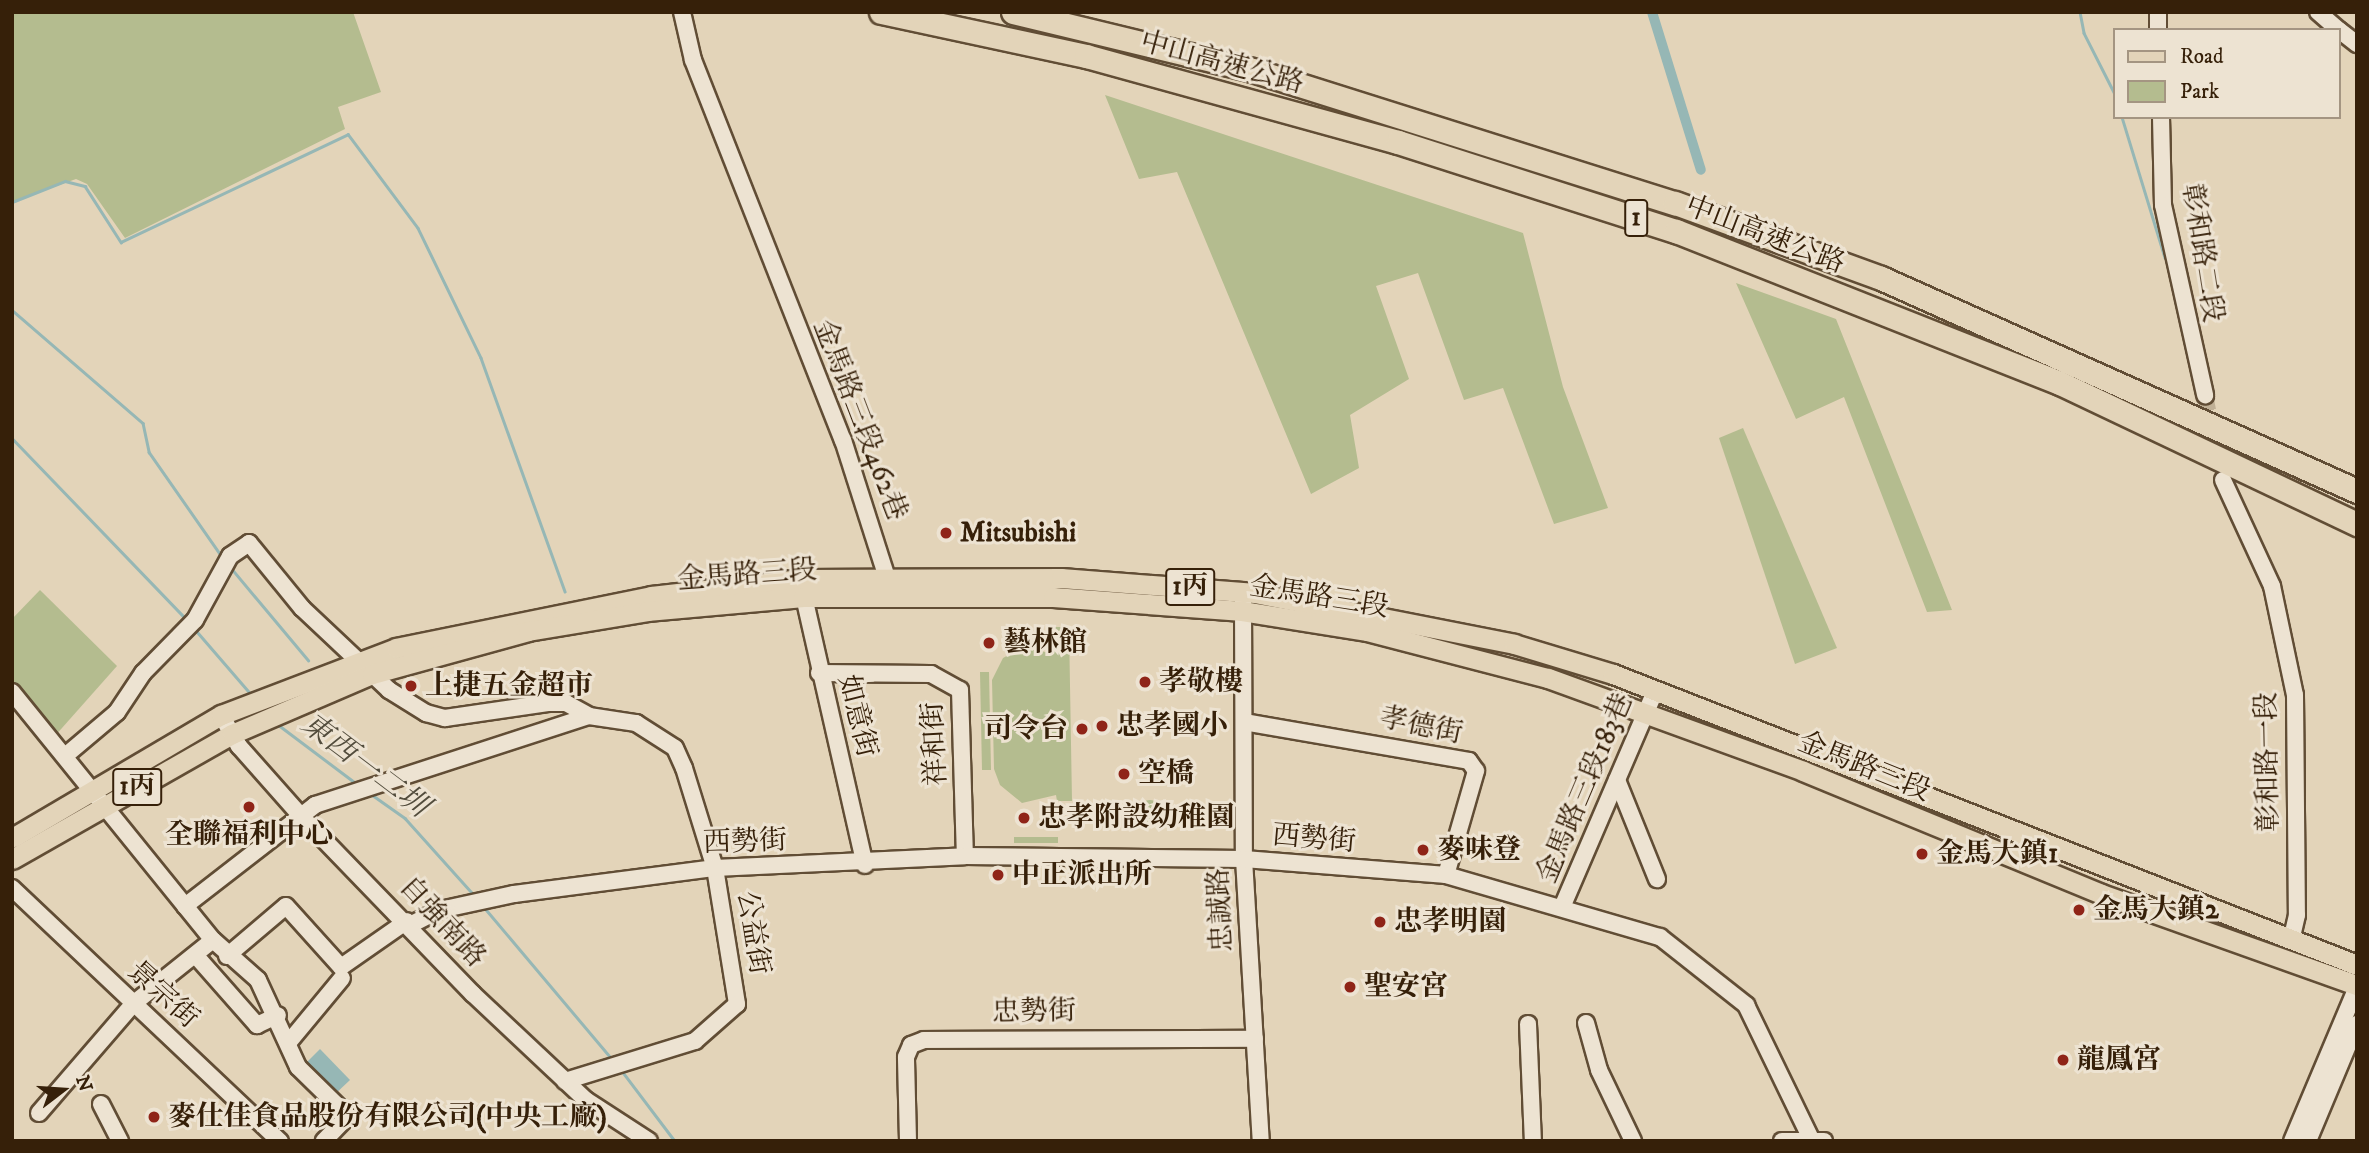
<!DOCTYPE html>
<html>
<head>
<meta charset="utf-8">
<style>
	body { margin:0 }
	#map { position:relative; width:2369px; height:1153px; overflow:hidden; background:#e3d4b9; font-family:"IM FELL DW Pica","Noto Serif TC",serif }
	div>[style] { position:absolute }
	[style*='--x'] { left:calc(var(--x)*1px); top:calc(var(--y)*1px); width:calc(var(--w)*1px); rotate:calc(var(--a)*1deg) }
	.green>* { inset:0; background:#b4bc8f }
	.round { border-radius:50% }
	.water>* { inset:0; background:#96b7b5 }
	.stream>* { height:2.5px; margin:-1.25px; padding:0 1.25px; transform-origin:1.25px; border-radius:1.25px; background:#96b7b5 }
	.canal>* { height:10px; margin:-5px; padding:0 5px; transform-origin:5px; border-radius:5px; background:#96b7b5 }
	.minor-tunnel>* { height:16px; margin-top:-8px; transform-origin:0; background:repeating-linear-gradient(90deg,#c0b096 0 16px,transparent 0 24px) }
	.roads { filter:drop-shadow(2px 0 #614d35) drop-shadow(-2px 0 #614d35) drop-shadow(0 2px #614d35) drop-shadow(0 -2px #614d35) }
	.minor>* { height:16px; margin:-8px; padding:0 8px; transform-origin:8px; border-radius:8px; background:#ede3d2 }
	.major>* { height:19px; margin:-9.5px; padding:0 9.5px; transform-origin:9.5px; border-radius:9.5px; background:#e3d4b9 }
	.highway>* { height:23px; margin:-11.5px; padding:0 11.5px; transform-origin:11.5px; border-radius:11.5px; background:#e3d4b9 }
	.dots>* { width:19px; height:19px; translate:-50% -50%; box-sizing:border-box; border:4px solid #ede3d2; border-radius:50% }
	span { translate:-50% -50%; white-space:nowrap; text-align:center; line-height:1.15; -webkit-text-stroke:6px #ede3d2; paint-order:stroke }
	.shield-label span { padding:2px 5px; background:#ede3d2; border:2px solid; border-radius:5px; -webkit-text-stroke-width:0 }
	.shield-label { font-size:26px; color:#362009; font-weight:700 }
	.street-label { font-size:28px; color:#362009 }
	.poi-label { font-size:28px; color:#362009; font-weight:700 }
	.left { translate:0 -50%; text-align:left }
	.right { translate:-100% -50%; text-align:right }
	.water-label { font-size:30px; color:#534d3d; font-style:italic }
	.frame { position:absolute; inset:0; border:14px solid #362009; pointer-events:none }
	.legend { position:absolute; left:2113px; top:28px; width:228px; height:91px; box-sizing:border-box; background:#ede3d2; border:2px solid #a49582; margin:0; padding:9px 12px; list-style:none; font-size:21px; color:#362009 }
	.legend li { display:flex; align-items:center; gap:14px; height:35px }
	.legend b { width:35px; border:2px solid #a49582 }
	.north { position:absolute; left:28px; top:1055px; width:70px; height:70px; -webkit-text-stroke:5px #ede3d2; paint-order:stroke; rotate:73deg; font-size:19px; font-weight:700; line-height:28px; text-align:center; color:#362009 }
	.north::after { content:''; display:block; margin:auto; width:24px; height:32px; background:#362009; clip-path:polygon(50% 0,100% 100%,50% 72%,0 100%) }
</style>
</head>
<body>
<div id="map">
	<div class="green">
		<div style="clip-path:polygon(12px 12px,353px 12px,381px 92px,338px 107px,345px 129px,125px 238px,87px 184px,76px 179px,12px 202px)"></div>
		<div style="clip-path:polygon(1105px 95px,1523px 233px,1563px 387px,1608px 508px,1554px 524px,1503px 388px,1464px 400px,1418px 273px,1376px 286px,1409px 379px,1350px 415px,1359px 468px,1311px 494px,1177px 172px,1139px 179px)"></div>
		<div style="clip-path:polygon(1736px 283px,1836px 319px,1952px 610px,1927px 612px,1844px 397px,1796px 419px)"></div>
		<div style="clip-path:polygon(1743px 428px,1837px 648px,1795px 664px,1719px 438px)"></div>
		<div style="clip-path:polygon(40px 590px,117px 666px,54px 737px,12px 686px,12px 619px)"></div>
		<div style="clip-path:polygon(1054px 627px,1069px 627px,1072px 801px,1057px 801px,1056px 795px,1022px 803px,1000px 785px,994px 769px,992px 680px,1003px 658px,1023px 647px,1054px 654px)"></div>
		<div style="clip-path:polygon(980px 672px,989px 672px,991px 770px,982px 770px)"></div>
		<div class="round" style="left:1139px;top:800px;width:22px;height:22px"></div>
		<div style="clip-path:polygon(1014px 837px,1058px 837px,1058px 843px,1014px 843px)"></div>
	</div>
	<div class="water">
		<div style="clip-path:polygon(320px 1049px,350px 1080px,332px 1097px,303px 1066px)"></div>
	</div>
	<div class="stream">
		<div style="--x:2080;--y:12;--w:21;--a:79"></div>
		<div style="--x:2084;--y:33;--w:68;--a:63.1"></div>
		<div style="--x:2122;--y:117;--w:147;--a:73"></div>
		<div style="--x:12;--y:202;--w:57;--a:-21.6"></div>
		<div style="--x:65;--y:181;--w:21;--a:14"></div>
		<div style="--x:85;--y:186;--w:67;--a:57.3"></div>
		<div style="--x:121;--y:242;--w:251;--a:-25.4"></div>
		<div style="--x:348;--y:134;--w:117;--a:53.3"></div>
		<div style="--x:418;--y:228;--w:144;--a:64.1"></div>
		<div style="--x:481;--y:358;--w:248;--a:70.2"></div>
		<div style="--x:12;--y:310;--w:173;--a:40.8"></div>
		<div style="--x:143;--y:423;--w:30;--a:78"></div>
		<div style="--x:149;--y:452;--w:129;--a:55.1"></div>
		<div style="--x:12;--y:438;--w:252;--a:46.1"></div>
		<div style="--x:232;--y:569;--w:119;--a:50.1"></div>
		<div style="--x:194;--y:628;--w:87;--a:49.2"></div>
		<div style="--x:276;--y:723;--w:101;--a:37"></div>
		<div style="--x:371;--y:794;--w:42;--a:35.2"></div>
		<div style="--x:405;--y:818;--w:106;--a:48.1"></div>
		<div style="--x:484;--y:907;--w:200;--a:49.9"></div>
		<div style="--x:622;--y:1071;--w:88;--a:52.9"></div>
	</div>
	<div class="canal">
		<div style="--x:1652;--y:12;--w:165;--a:72.8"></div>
	</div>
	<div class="minor-tunnel">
		<div style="--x:2205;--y:395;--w:71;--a:78.7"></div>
	</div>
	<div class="roads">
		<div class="minor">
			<div style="--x:682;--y:12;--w:49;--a:77.1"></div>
			<div style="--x:693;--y:60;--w:409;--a:68.5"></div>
			<div style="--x:843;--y:440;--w:157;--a:72.3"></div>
			<div style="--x:2158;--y:12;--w:18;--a:90"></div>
			<div style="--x:2318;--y:12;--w:28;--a:41"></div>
			<div style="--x:2339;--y:30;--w:23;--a:38"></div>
			<div style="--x:2161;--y:117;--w:88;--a:88.7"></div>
			<div style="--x:2163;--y:205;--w:195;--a:77.5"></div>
			<div style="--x:2223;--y:480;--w:117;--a:65.2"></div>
			<div style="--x:2272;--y:586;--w:111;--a:78.1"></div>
			<div style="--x:2295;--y:695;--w:220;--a:89.5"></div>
			<div style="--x:2297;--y:915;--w:26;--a:103"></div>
			<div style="--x:802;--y:588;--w:284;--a:77.2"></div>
			<div style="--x:1243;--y:601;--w:258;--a:89.8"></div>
			<div style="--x:1244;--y:859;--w:283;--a:86.6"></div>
			<div style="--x:819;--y:673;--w:112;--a:0.5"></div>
			<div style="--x:931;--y:674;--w:33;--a:29"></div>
			<div style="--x:960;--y:690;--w:166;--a:88.3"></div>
			<div style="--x:12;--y:692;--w:319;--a:51"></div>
			<div style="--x:213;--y:940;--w:60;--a:41.6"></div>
			<div style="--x:258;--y:980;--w:96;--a:65.3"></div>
			<div style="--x:298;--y:1067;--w:70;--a:44.4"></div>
			<div style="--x:348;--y:1116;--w:35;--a:134"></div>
			<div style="--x:221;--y:715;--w:36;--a:60"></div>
			<div style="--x:239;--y:746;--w:94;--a:48.5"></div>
			<div style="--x:301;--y:816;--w:248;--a:46"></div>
			<div style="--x:473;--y:994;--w:155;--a:43.2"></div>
			<div style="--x:586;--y:1100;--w:75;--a:33.1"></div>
			<div style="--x:1244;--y:722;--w:228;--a:9.8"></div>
			<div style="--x:1469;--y:761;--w:12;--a:55"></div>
			<div style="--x:1476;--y:771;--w:108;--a:106.1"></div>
			<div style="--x:65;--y:756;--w:68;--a:-40.2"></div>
			<div style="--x:117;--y:712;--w:47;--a:-56.3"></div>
			<div style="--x:143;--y:673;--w:74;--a:-45.5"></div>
			<div style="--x:195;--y:620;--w:73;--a:-61.3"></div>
			<div style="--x:230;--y:556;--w:23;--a:-34"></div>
			<div style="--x:249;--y:543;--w:84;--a:50.8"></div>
			<div style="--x:302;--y:608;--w:120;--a:43.3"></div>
			<div style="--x:389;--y:690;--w:44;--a:31.9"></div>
			<div style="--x:426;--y:713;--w:20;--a:15"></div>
			<div style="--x:445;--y:718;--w:104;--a:-8.3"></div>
			<div style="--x:548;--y:703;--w:18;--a:0"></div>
			<div style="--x:566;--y:703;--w:26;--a:29"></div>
			<div style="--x:1617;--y:780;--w:107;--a:68"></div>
			<div style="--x:12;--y:888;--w:369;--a:43.4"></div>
			<div style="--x:1563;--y:905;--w:233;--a:-66.7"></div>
			<div style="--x:185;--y:906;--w:165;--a:-37.8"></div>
			<div style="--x:315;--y:805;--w:288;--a:-18"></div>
			<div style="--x:589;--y:716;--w:48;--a:8.5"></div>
			<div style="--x:636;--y:723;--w:46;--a:32.7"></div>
			<div style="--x:675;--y:748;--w:22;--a:66"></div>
			<div style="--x:684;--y:768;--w:105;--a:72.8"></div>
			<div style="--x:715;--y:868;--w:138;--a:80.8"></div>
			<div style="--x:737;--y:1004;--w:56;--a:138.6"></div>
			<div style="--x:695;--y:1041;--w:136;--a:162.9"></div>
			<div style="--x:410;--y:925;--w:34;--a:-27"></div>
			<div style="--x:440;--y:910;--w:76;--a:-12.2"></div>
			<div style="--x:514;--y:894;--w:203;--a:-7.4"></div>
			<div style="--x:715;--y:868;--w:250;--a:-2.7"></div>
			<div style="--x:965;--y:856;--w:279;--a:0.6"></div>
			<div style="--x:1244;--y:859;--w:203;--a:4.5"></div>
			<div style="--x:1446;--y:875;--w:223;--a:16.2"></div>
			<div style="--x:1660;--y:937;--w:110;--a:38.3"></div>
			<div style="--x:1746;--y:1005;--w:149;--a:64.1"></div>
			<div style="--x:227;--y:956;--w:77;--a:-40.3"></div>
			<div style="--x:286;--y:906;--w:82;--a:48"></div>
			<div style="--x:341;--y:967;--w:80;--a:-34.9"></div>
			<div style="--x:197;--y:957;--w:91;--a:48.6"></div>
			<div style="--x:257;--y:1025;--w:23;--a:-25"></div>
			<div style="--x:1586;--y:1023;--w:49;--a:74.5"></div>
			<div style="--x:1599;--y:1070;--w:79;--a:64.4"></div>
			<div style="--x:1528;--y:1024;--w:117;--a:87.6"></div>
			<div style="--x:289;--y:1042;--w:83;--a:-50.4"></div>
			<div style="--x:101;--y:1104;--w:42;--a:62.8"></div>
			<div style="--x:39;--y:1113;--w:144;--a:-49.2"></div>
			<div style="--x:133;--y:1004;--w:102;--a:-38.7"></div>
			<div style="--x:908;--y:1141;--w:84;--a:-91.4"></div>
			<div style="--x:906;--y:1057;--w:13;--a:-67"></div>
			<div style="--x:911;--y:1045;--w:14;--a:-21"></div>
			<div style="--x:924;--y:1040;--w:331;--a:-0.2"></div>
			<div style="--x:1782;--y:1141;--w:42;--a:0"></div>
			<div style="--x:2292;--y:1141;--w:167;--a:-67.1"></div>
			<div style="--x:2308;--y:1141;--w:127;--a:-67.3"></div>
		</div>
		<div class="major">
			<div style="--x:12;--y:838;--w:243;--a:-30.5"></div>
			<div style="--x:221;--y:715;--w:187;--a:-20.9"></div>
			<div style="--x:396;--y:648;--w:260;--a:-11.5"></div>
			<div style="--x:651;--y:596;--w:151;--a:-6.5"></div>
			<div style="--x:801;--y:579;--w:260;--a:-0.2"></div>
			<div style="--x:1061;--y:578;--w:195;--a:4.4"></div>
			<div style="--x:1255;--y:593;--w:264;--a:11.1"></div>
			<div style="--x:1514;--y:644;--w:103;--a:16.9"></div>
			<div style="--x:1613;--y:674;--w:799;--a:21.36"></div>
			<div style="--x:12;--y:859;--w:253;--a:-29.6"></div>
			<div style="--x:232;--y:734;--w:152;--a:-23.2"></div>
			<div style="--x:372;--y:674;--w:162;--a:-15.4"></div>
			<div style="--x:528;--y:631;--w:121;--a:-9.5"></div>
			<div style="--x:647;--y:611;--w:157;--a:-5.1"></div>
			<div style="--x:803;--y:597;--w:250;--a:0"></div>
			<div style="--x:1053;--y:597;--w:190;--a:4.2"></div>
			<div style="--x:1242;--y:611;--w:127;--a:9.1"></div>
			<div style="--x:1367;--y:631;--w:187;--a:14.6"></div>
			<div style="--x:1548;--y:678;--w:271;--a:20"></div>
			<div style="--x:1803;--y:771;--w:322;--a:22.4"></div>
			<div style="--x:2101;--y:894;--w:272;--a:19.6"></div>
		</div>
		<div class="highway">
			<div style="--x:881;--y:12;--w:210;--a:12.1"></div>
			<div style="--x:1086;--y:56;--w:324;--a:15.4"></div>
			<div style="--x:1398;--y:142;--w:292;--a:17.8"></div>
			<div style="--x:1676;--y:231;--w:413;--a:21.6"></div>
			<div style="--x:2060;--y:383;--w:329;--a:25.4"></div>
			<div style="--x:1013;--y:12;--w:246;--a:13.6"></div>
			<div style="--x:1252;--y:70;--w:443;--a:17.5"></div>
			<div style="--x:1675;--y:203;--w:219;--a:20"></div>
			<div style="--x:1881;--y:278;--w:521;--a:24.11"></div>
		</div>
	</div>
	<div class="dots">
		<div style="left:946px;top:533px;background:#8f2418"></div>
		<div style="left:989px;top:643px;background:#8f2418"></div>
		<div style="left:1145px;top:682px;background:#8f2418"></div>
		<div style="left:411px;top:686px;background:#8f2418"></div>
		<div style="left:1102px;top:726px;background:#8f2418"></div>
		<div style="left:1082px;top:729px;background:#8f2418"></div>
		<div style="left:1124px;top:774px;background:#8f2418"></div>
		<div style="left:249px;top:807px;background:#8f2418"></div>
		<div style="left:1024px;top:818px;background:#8f2418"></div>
		<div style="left:1423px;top:850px;background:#8f2418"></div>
		<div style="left:1922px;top:854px;background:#8f2418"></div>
		<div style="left:998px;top:875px;background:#8f2418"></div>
		<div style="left:2079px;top:910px;background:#8f2418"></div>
		<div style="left:1380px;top:922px;background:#8f2418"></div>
		<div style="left:1350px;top:987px;background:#8f2418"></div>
		<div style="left:2063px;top:1060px;background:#8f2418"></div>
		<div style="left:154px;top:1117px;background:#8f2418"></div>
	</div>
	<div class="shield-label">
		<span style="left:1636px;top:218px">1</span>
		<span style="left:1190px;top:587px">1丙</span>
		<span style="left:137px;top:787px">1丙</span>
	</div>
	<div class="street-label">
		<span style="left:1222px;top:63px;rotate:15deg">中山高速公路</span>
		<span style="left:1765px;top:235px;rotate:21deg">中山高速公路</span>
		<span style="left:2202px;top:253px;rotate:81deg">彰和路二段</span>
		<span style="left:860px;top:420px;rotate:69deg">金馬路三段462巷</span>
		<span style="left:747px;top:575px;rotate:-4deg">金馬路三段</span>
		<span style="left:1319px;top:597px;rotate:9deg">金馬路三段</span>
		<span style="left:857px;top:716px;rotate:76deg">如意街</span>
		<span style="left:1421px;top:726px;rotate:12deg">孝德街</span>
		<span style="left:935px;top:744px;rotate:-93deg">祥和街</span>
		<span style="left:2268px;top:762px;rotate:-91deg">彰和路一段</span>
		<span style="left:1864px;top:767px;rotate:22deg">金馬路三段</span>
		<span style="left:1585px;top:788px;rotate:-67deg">金馬路三段183巷</span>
		<span style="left:1314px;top:839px;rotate:5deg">西勢街</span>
		<span style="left:745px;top:842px;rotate:-2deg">西勢街</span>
		<span style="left:1221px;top:910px;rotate:-93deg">忠誠路</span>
		<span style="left:442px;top:922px;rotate:47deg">自強南路</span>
		<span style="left:753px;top:933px;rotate:81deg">公益街</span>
		<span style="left:163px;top:995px;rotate:42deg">景宗街</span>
		<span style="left:1034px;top:1012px;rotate:-1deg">忠勢街</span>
	</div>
	<div class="poi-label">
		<span class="left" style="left:960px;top:533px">Mitsubishi</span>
		<span class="left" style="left:1003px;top:643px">藝林館</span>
		<span class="left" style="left:1159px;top:682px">孝敬樓</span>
		<span class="left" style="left:425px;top:686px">上捷五金超市</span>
		<span class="left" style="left:1116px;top:726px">忠孝國小</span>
		<span class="right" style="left:1068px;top:729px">司令台</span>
		<span class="left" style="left:1138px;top:774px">空橋</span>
		<span class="left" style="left:1038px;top:818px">忠孝附設幼稚園</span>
		<span style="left:249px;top:835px">全聯福利中心</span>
		<span class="left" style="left:1437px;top:850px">麥味登</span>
		<span class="left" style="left:1936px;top:854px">金馬大鎮1</span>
		<span class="left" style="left:1012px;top:875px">中正派出所</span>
		<span class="left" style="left:2093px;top:910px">金馬大鎮2</span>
		<span class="left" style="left:1394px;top:922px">忠孝明園</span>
		<span class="left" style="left:1364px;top:987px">聖安宮</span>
		<span class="left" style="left:2077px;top:1060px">龍鳳宮</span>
		<span class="left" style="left:168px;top:1117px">麥仕佳食品股份有限公司(中央工廠)</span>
	</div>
	<div class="water-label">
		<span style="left:364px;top:766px;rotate:37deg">東西一二圳</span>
	</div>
	<div class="frame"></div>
	<ul class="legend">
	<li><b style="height:9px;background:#e3d4b9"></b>Road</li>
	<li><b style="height:19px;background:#b4bc8f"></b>Park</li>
	</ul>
	<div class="north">N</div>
</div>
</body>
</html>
